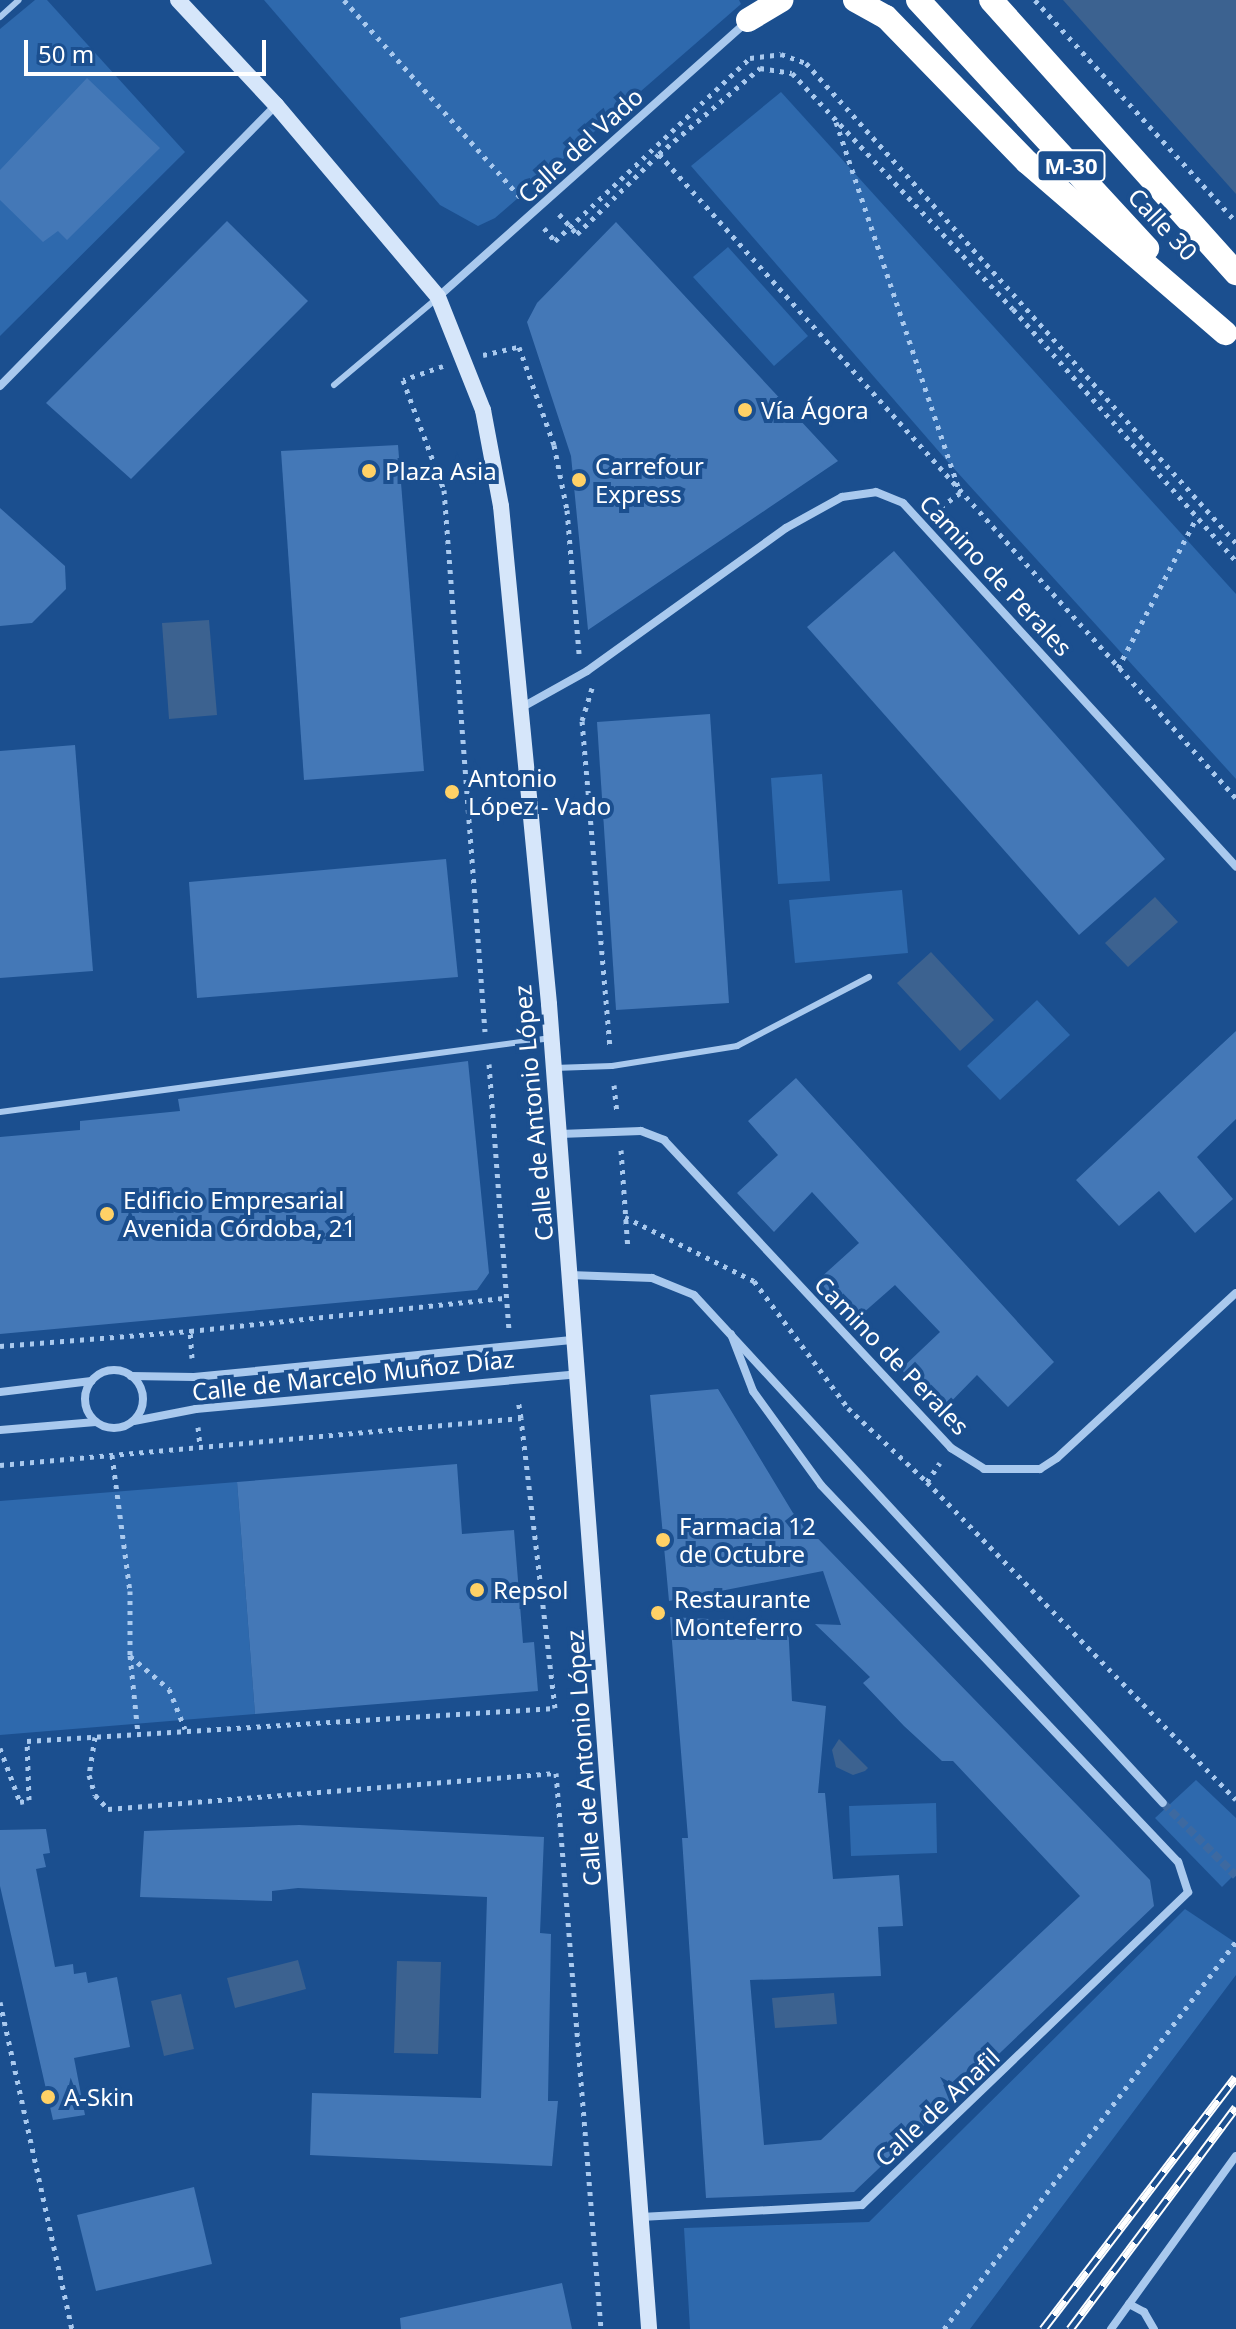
<!DOCTYPE html>
<html>
<head>
<meta charset="utf-8">
<style>
	body { margin:0 }
	#map { position:relative; width:1236px; height:2329px; overflow:hidden; background:#1b4f8f; font-family:"Noto Sans",sans-serif }
	div>[style] { position:absolute }
	[style*='--x'] { left:calc(var(--x)*1px); top:calc(var(--y)*1px); width:calc(var(--w)*1px); rotate:calc(var(--a)*1deg) }
	.green>* { inset:0; background:#2e69ad }
	.water>* { inset:0; background:#3c6290 }
	.building>* { inset:0; background:#4478b7 }
	.street-tunnel>* { height:8px; margin-top:-4px; transform-origin:0; background:repeating-linear-gradient(90deg,#3d69a0 0 8px,transparent 0 12px) }
	.path>* { height:5px; margin-top:-2.5px; transform-origin:0; background:repeating-linear-gradient(90deg,#a9c9ee 0 4px,transparent 0 10px) }
	.lane>* { height:6px; margin:-3px; padding:0 3px; transform-origin:3px; border-radius:3px; background:#a9c9ee }
	.street>* { height:8px; margin:-4px; padding:0 4px; transform-origin:4px; border-radius:4px; background:#a9c9ee }
	.street>.ring { margin:-4px; padding:0; box-sizing:content-box; background:none; border:8px solid #a9c9ee; border-radius:50% }
	.secondary>* { height:16px; margin:-8px; padding:0 8px; transform-origin:8px; border-radius:8px; background:#d6e6fa }
	.highway>* { height:24px; margin:-12px; padding:0 12px; transform-origin:12px; border-radius:12px; background:#fff }
	.rail>* { height:9px; margin-top:-4.5px; transform-origin:0; background:repeating-linear-gradient(90deg,#1b4f8f 0 18px,#fff 0 36px); box-sizing:border-box; border-block:2px solid #fff }
	.dots>* { width:22px; height:22px; translate:-50% -50%; box-sizing:border-box; border:4px solid #1b4f8f; border-radius:50% }
	span { translate:-50% -50%; white-space:nowrap; text-align:center; line-height:1.15; -webkit-text-stroke:8px #1b4f8f; paint-order:stroke }
	.shield-label span { padding:2px 6px; background:#1b4f8f; border:2px solid; border-radius:6px; -webkit-text-stroke-width:0 }
	.shield-label { font-size:22px; color:#fff; font-weight:700 }
	.street-label { font-size:24px; color:#fff }
	.poi-label { font-size:24px; color:#fff }
	.left { translate:0 -50%; text-align:left }
	.scale { position:absolute; left:24px; top:40px; width:242px; height:36px; box-sizing:border-box; border:4px solid #fff; border-top:0; padding-left:10px; font-size:24px; line-height:28px; white-space:nowrap; color:#fff; -webkit-text-stroke:6px #1b4f8f; paint-order:stroke }
</style>
</head>
<body>
<div id="map">
	<div class="green">
		<div style="clip-path:polygon(35px 0,47px 0,185px 152px,0 336px,0 29px)"></div>
		<div style="clip-path:polygon(264px 0,739px 0,741px 4px,495px 218px,478px 226px,440px 205px)"></div>
		<div style="clip-path:polygon(781px 92px,1236px 594px,1236px 779px,948px 462px,691px 166px)"></div>
		<div style="clip-path:polygon(728px 247px,808px 336px,774px 366px,693px 277px)"></div>
		<div style="clip-path:polygon(822px 774px,830px 881px,778px 884px,771px 778px)"></div>
		<div style="clip-path:polygon(902px 890px,908px 953px,795px 963px,789px 900px)"></div>
		<div style="clip-path:polygon(1037px 1000px,1070px 1035px,1000px 1100px,967px 1066px)"></div>
		<div style="clip-path:polygon(237px 1482px,255px 1714px,0 1735px,0 1501px)"></div>
		<div style="clip-path:polygon(1196px 1780px,1236px 1818px,1236px 1873px,1222px 1887px,1155px 1818px)"></div>
		<div style="clip-path:polygon(936px 1803px,937px 1853px,851px 1856px,849px 1806px)"></div>
		<div style="clip-path:polygon(1185px 1909px,1236px 1943px,1236px 1975px,970px 2329px,690px 2329px,684px 2228px,869px 2222px)"></div>
	</div>
	<div class="water">
		<div style="clip-path:polygon(1063px 0,1236px 0,1236px 194px)"></div>
		<div style="clip-path:polygon(209px 620px,217px 715px,169px 719px,162px 623px)"></div>
		<div style="clip-path:polygon(1155px 897px,1178px 922px,1128px 967px,1105px 943px)"></div>
		<div style="clip-path:polygon(931px 952px,994px 1020px,960px 1051px,897px 983px)"></div>
		<div style="clip-path:polygon(839px 1739px,868px 1768px,865px 1771px,853px 1775px,836px 1767px,832px 1750px)"></div>
		<div style="clip-path:polygon(298px 1960px,306px 1989px,235px 2008px,227px 1978px)"></div>
		<div style="clip-path:polygon(397px 1961px,441px 1962px,438px 2054px,394px 2053px)"></div>
		<div style="clip-path:polygon(834px 1993px,837px 2024px,775px 2028px,772px 1998px)"></div>
		<div style="clip-path:polygon(181px 1994px,194px 2049px,164px 2056px,151px 2001px)"></div>
	</div>
	<div class="building">
		<div style="clip-path:polygon(87px 78px,160px 148px,67px 240px,58px 231px,43px 242px,0 200px,0 170px)"></div>
		<div style="clip-path:polygon(227px 221px,308px 301px,131px 479px,46px 403px)"></div>
		<div style="clip-path:polygon(616px 222px,838px 461px,588px 630px,571px 456px,527px 322px,537px 303px)"></div>
		<div style="clip-path:polygon(398px 445px,424px 771px,304px 780px,281px 451px)"></div>
		<div style="clip-path:polygon(0 508px,65px 566px,66px 589px,32px 623px,0 626px)"></div>
		<div style="clip-path:polygon(894px 551px,1165px 859px,1079px 935px,807px 627px)"></div>
		<div style="clip-path:polygon(710px 714px,729px 1003px,616px 1010px,597px 722px)"></div>
		<div style="clip-path:polygon(75px 745px,93px 971px,0 978px,0 751px)"></div>
		<div style="clip-path:polygon(446px 859px,458px 977px,197px 998px,189px 882px)"></div>
		<div style="clip-path:polygon(1236px 1031px,1236px 1119px,1197px 1157px,1233px 1199px,1195px 1233px,1159px 1191px,1119px 1226px,1076px 1180px)"></div>
		<div style="clip-path:polygon(468px 1061px,489px 1273px,477px 1290px,0 1334px,0 1137px,80px 1130px,80px 1121px,180px 1111px,178px 1099px)"></div>
		<div style="clip-path:polygon(796px 1078px,1054px 1362px,1008px 1407px,977px 1375px,940px 1413px,901px 1369px,940px 1332px,895px 1285px,854px 1321px,818px 1280px,859px 1243px,812px 1192px,774px 1232px,737px 1193px,778px 1155px,748px 1121px)"></div>
		<div style="clip-path:polygon(718px 1389px,793px 1513px,1150px 1880px,1154px 1906px,854px 2192px,706px 2198px,682px 1838px,688px 1838px,670px 1617px,788px 1623px,792px 1701px,826px 1706px,818px 1793px,825px 1793px,833px 1879px,899px 1875px,903px 1926px,878px 1927px,881px 1976px,750px 1980px,764px 2145px,821px 2140px,1080px 1896px,953px 1761px,942px 1761px,904px 1726px,863px 1683px,870px 1677px,815px 1624px,841px 1625px,823px 1571px,669px 1601px,650px 1395px)"></div>
		<div style="clip-path:polygon(457px 1464px,462px 1534px,514px 1530px,523px 1643px,534px 1642px,538px 1691px,255px 1714px,237px 1482px)"></div>
		<div style="clip-path:polygon(299px 1825px,544px 1837px,540px 1933px,551px 1934px,548px 2101px,558px 2101px,552px 2166px,310px 2155px,312px 2093px,481px 2098px,487px 1897px,298px 1888px,272px 1891px,272px 1901px,140px 1897px,144px 1831px)"></div>
		<div style="clip-path:polygon(46px 1829px,50px 1853px,43px 1854px,46px 1867px,36px 1869px,55px 1967px,73px 1964px,74px 1974px,86px 1972px,88px 1983px,117px 1977px,130px 2047px,74px 2058px,85px 2115px,53px 2120px,0 1886px,0 1830px)"></div>
		<div style="clip-path:polygon(194px 2187px,212px 2264px,96px 2291px,77px 2215px)"></div>
		<div style="clip-path:polygon(562px 2283px,572px 2329px,401px 2329px,400px 2318px)"></div>
	</div>
	<div class="street-tunnel">
		<div style="--x:1163;--y:1803;--w:103;--a:45"></div>
	</div>
	<div class="path">
		<div style="--x:344;--y:0;--w:266;--a:48.2"></div>
		<div style="--x:1035;--y:0;--w:299;--a:47.8"></div>
		<div style="--x:836;--y:122;--w:391;--a:71.5"></div>
		<div style="--x:960;--y:493;--w:31;--a:144"></div>
		<div style="--x:659;--y:154;--w:133;--a:-40.4"></div>
		<div style="--x:760;--y:68;--w:32;--a:9"></div>
		<div style="--x:792;--y:73;--w:323;--a:46.9"></div>
		<div style="--x:1013;--y:309;--w:337;--a:48.5"></div>
		<div style="--x:559;--y:214;--w:27;--a:48"></div>
		<div style="--x:577;--y:234;--w:115;--a:-44.3"></div>
		<div style="--x:659;--y:154;--w:865;--a:48.14"></div>
		<div style="--x:544;--y:228;--w:17;--a:50"></div>
		<div style="--x:555;--y:241;--w:267;--a:-43.2"></div>
		<div style="--x:750;--y:58;--w:31;--a:-7"></div>
		<div style="--x:781;--y:54;--w:27;--a:20"></div>
		<div style="--x:806;--y:63;--w:644;--a:48.14"></div>
		<div style="--x:483;--y:355;--w:37;--a:-13"></div>
		<div style="--x:519;--y:347;--w:104;--a:70.3"></div>
		<div style="--x:554;--y:445;--w:66;--a:78.7"></div>
		<div style="--x:567;--y:510;--w:144;--a:85.2"></div>
		<div style="--x:443;--y:366;--w:42;--a:160.7"></div>
		<div style="--x:403;--y:380;--w:117;--a:69.6"></div>
		<div style="--x:444;--y:490;--w:543;--a:85.67"></div>
		<div style="--x:1118;--y:668;--w:170;--a:-62.4"></div>
		<div style="--x:592;--y:688;--w:34;--a:107"></div>
		<div style="--x:582;--y:721;--w:327;--a:85.1"></div>
		<div style="--x:489;--y:1064;--w:267;--a:85.7"></div>
		<div style="--x:614;--y:1085;--w:27;--a:84"></div>
		<div style="--x:621;--y:1150;--w:99;--a:86"></div>
		<div style="--x:625;--y:1217;--w:144;--a:26.4"></div>
		<div style="--x:754;--y:1281;--w:158;--a:53.5"></div>
		<div style="--x:848;--y:1408;--w:108;--a:43.1"></div>
		<div style="--x:927;--y:1482;--w:443;--a:45.8"></div>
		<div style="--x:0;--y:1346;--w:191;--a:-4.5"></div>
		<div style="--x:192;--y:1358;--w:27;--a:-94"></div>
		<div style="--x:190;--y:1331;--w:318;--a:-6"></div>
		<div style="--x:198;--y:1427;--w:19;--a:84"></div>
		<div style="--x:112;--y:1455;--w:137;--a:82.5"></div>
		<div style="--x:130;--y:1591;--w:64;--a:90"></div>
		<div style="--x:130;--y:1655;--w:79;--a:84.2"></div>
		<div style="--x:0;--y:1465;--w:523;--a:-5.15"></div>
		<div style="--x:521;--y:1418;--w:19;--a:-99"></div>
		<div style="--x:927;--y:1482;--w:23;--a:-56"></div>
		<div style="--x:130;--y:1656;--w:51;--a:40.2"></div>
		<div style="--x:169;--y:1689;--w:43;--a:68.2"></div>
		<div style="--x:95;--y:1737;--w:38;--a:99"></div>
		<div style="--x:89;--y:1775;--w:21;--a:73"></div>
		<div style="--x:95;--y:1795;--w:19;--a:47"></div>
		<div style="--x:108;--y:1809;--w:449;--a:-4.6"></div>
		<div style="--x:556;--y:1773;--w:558;--a:85.37"></div>
		<div style="--x:0;--y:1748;--w:58;--a:69.7"></div>
		<div style="--x:20;--y:1802;--w:9;--a:-13"></div>
		<div style="--x:29;--y:1800;--w:59;--a:-91.9"></div>
		<div style="--x:27;--y:1741;--w:529;--a:-3.58"></div>
		<div style="--x:555;--y:1708;--w:292;--a:-96.7"></div>
		<div style="--x:0;--y:2002;--w:335;--a:77.6"></div>
		<div style="--x:944;--y:2329;--w:486;--a:-53"></div>
	</div>
	<div class="lane">
		<div style="--x:0;--y:17;--w:25;--a:-42"></div>
		<div style="--x:334;--y:385;--w:133;--a:-40.1"></div>
		<div style="--x:554;--y:1068;--w:58;--a:-2"></div>
		<div style="--x:612;--y:1066;--w:127;--a:-9.1"></div>
		<div style="--x:737;--y:1046;--w:149;--a:-27.6"></div>
		<div style="--x:0;--y:1112;--w:556;--a:-7.65"></div>
	</div>
	<div class="street">
		<div style="--x:438;--y:297;--w:411;--a:-41.7"></div>
		<div style="--x:0;--y:386;--w:394;--a:-45.5"></div>
		<div style="--x:519;--y:709;--w:78;--a:-29.2"></div>
		<div style="--x:587;--y:671;--w:245;--a:-35.7"></div>
		<div style="--x:786;--y:528;--w:64;--a:-29"></div>
		<div style="--x:842;--y:497;--w:34;--a:-8"></div>
		<div style="--x:876;--y:492;--w:29;--a:22"></div>
		<div style="--x:903;--y:503;--w:493;--a:47.5"></div>
		<div style="--x:560;--y:1134;--w:81;--a:-2.1"></div>
		<div style="--x:641;--y:1131;--w:25;--a:21"></div>
		<div style="--x:664;--y:1140;--w:421;--a:47"></div>
		<div style="--x:951;--y:1448;--w:39;--a:32"></div>
		<div style="--x:984;--y:1469;--w:56;--a:0"></div>
		<div style="--x:1040;--y:1469;--w:20;--a:-33"></div>
		<div style="--x:1057;--y:1458;--w:243;--a:-42.7"></div>
		<div style="--x:570;--y:1275;--w:82;--a:2.1"></div>
		<div style="--x:652;--y:1278;--w:45;--a:22"></div>
		<div style="--x:694;--y:1295;--w:691;--a:47.29"></div>
		<div class="ring" style="left:85px;top:1370px;width:50px;height:50px"></div>
		<div style="--x:131;--y:1376;--w:63;--a:0.9"></div>
		<div style="--x:194;--y:1377;--w:382;--a:-5.6"></div>
		<div style="--x:0;--y:1392;--w:92;--a:-6.9"></div>
		<div style="--x:134;--y:1421;--w:63;--a:-11"></div>
		<div style="--x:196;--y:1409;--w:383;--a:-5.2"></div>
		<div style="--x:0;--y:1430;--w:96;--a:-4.8"></div>
		<div style="--x:641;--y:2217;--w:221;--a:-3.1"></div>
		<div style="--x:862;--y:2205;--w:452;--a:-43.8"></div>
		<div style="--x:1188;--y:1892;--w:32;--a:-108"></div>
		<div style="--x:1178;--y:1862;--w:519;--a:-133.44"></div>
		<div style="--x:821;--y:1485;--w:116;--a:-125.9"></div>
		<div style="--x:753;--y:1391;--w:61;--a:-111.1"></div>
		<div style="--x:1129;--y:2304;--w:17;--a:28"></div>
		<div style="--x:1144;--y:2312;--w:20;--a:60"></div>
		<div style="--x:1111;--y:2329;--w:213;--a:-54.2"></div>
	</div>
	<div class="secondary">
		<div style="--x:178;--y:0;--w:144;--a:47"></div>
		<div style="--x:276;--y:105;--w:251;--a:49.8"></div>
		<div style="--x:438;--y:297;--w:122;--a:68.3"></div>
		<div style="--x:483;--y:410;--w:98;--a:79.4"></div>
		<div style="--x:501;--y:506;--w:500;--a:84.49"></div>
		<div style="--x:549;--y:1004;--w:1329;--a:85.68"></div>
	</div>
	<div class="highway">
		<div style="--x:855;--y:0;--w:35;--a:29"></div>
		<div style="--x:886;--y:17;--w:202;--a:45.8"></div>
		<div style="--x:1027;--y:162;--w:262;--a:40.8"></div>
		<div style="--x:918;--y:0;--w:338;--a:47.3"></div>
		<div style="--x:991;--y:0;--w:367;--a:48.1"></div>
		<div style="--x:748;--y:20;--w:39;--a:-31"></div>
	</div>
	<div class="rail">
		<div style="--x:1043;--y:2329;--w:317;--a:-52.6"></div>
		<div style="--x:1070;--y:2329;--w:277;--a:-53.2"></div>
	</div>
	<div class="dots">
		<div style="left:745px;top:410px;background:#ffd166"></div>
		<div style="left:369px;top:471px;background:#ffd166"></div>
		<div style="left:579px;top:480px;background:#ffd166"></div>
		<div style="left:452px;top:792px;background:#ffd166"></div>
		<div style="left:107px;top:1214px;background:#ffd166"></div>
		<div style="left:663px;top:1540px;background:#ffd166"></div>
		<div style="left:477px;top:1590px;background:#ffd166"></div>
		<div style="left:658px;top:1613px;background:#ffd166"></div>
		<div style="left:48px;top:2097px;background:#ffd166"></div>
	</div>
	<div class="shield-label">
		<span style="left:1071px;top:166px">M-30</span>
	</div>
	<div class="street-label">
		<span style="left:580px;top:145px;rotate:-42deg">Calle del Vado</span>
		<span style="left:1163px;top:224px;rotate:47deg">Calle 30</span>
		<span style="left:996px;top:575px;rotate:47deg">Camino de Perales</span>
		<span style="left:533px;top:1113px;rotate:-95deg">Calle de Antonio López</span>
		<span style="left:892px;top:1355px;rotate:46deg">Camino de Perales</span>
		<span style="left:353px;top:1375px;rotate:-6deg">Calle de Marcelo Muñoz Díaz</span>
		<span style="left:583px;top:1758px;rotate:-94deg">Calle de Antonio López</span>
		<span style="left:937px;top:2107px;rotate:-43deg">Calle de Anafil</span>
	</div>
	<div class="poi-label">
		<span class="left" style="left:761px;top:410px">Vía Ágora</span>
		<span class="left" style="left:595px;top:480px">Carrefour<br>Express</span>
		<span class="left" style="left:385px;top:471px">Plaza Asia</span>
		<span class="left" style="left:468px;top:792px">Antonio<br>López - Vado</span>
		<span class="left" style="left:123px;top:1214px">Edificio Empresarial<br>Avenida Córdoba, 21</span>
		<span class="left" style="left:679px;top:1540px">Farmacia 12<br>de Octubre</span>
		<span class="left" style="left:493px;top:1590px">Repsol</span>
		<span class="left" style="left:674px;top:1613px">Restaurante<br>Monteferro</span>
		<span class="left" style="left:64px;top:2097px">A-Skin</span>
	</div>
	<div class="scale">50 m</div>
</div>
</body>
</html>
